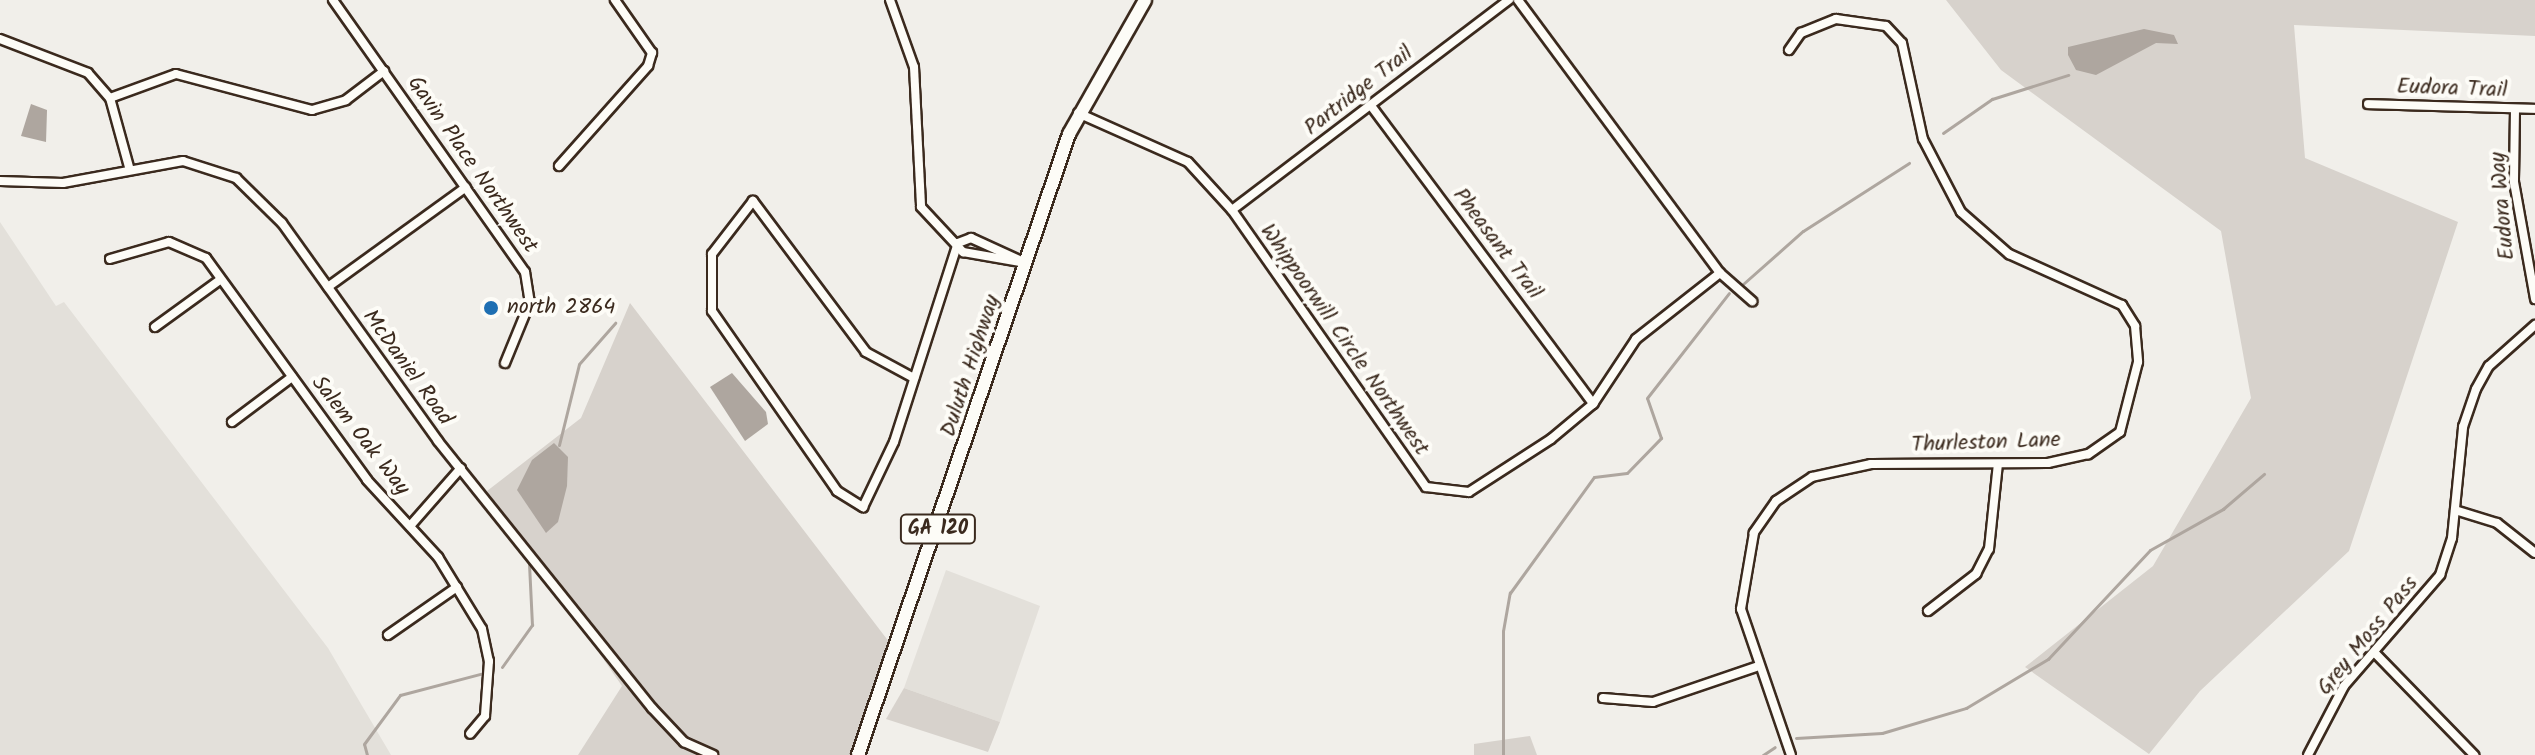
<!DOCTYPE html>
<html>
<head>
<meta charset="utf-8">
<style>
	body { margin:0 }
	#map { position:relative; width:2535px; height:755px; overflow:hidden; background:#f1efea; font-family:Kalam,sans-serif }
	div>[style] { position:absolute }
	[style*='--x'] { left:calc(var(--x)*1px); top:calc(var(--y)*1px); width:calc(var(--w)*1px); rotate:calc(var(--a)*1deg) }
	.built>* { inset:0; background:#e3e0da }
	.green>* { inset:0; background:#d7d2cc }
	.water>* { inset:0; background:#aea69f }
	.stream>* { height:3px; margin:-1.5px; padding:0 1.5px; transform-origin:1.5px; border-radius:1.5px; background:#aea69f }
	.roads { filter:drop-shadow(2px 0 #3b2a1e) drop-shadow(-2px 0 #3b2a1e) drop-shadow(0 2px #3b2a1e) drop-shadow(0 -2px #3b2a1e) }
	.street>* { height:8px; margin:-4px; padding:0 4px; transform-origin:4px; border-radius:4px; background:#fdfcf7 }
	.primary>* { height:12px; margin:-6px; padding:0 6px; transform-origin:6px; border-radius:6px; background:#fdfcf7 }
	.dots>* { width:22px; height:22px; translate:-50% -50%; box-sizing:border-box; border:4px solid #fdfcf7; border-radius:50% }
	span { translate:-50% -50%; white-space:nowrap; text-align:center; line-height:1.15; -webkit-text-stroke:8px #fdfcf7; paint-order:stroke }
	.shield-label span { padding:2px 6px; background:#fdfcf7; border:2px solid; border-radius:6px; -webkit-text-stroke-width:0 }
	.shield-label { font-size:20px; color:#3b2a1e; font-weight:700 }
	.street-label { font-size:22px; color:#3b2a1e }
	.poi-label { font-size:22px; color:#3b2a1e }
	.left { translate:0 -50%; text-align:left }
</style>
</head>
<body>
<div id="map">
	<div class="built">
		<div style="clip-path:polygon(0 222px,56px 306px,64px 302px,328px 648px,391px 755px,0 755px)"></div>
		<div style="clip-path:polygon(946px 570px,1040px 606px,1000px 722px,904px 688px)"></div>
	</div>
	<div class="green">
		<div style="clip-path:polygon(1946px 0,2535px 0,2535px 36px,2294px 25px,2305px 158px,2458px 222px,2349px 551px,2200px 691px,2149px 754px,2025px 667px,2153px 566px,2251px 398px,2221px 231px,2001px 70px)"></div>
		<div style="clip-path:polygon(630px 303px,896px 651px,857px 755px,578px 755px,622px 686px,487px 491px,581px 418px)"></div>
		<div style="clip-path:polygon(904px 688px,1000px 722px,988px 752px,886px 719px)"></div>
		<div style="clip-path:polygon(1530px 736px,1537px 755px,1474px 755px,1474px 744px)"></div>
	</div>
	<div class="water">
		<div style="clip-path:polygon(2144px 29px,2174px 35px,2178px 44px,2156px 43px,2096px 75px,2076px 70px,2068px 55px,2068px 47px)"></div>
		<div style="clip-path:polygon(31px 104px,47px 110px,46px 142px,21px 136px)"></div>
		<div style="clip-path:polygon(732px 373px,766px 412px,768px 424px,745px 441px,710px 387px)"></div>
		<div style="clip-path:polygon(554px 443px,568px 457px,567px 486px,558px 522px,546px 533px,517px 490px,532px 460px)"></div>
	</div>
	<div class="stream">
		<div style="--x:1943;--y:133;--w:60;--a:-34.8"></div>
		<div style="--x:1992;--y:99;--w:80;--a:-17.5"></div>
		<div style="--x:1743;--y:284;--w:80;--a:-41.5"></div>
		<div style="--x:1803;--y:231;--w:126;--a:-32.7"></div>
		<div style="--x:559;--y:445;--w:83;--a:-76.1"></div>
		<div style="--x:579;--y:364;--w:55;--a:-48.7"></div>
		<div style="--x:502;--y:667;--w:52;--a:-54.5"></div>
		<div style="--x:532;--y:625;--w:62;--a:-92.8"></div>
		<div style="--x:1796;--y:738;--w:86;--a:-3.3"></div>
		<div style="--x:1882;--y:733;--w:88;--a:-16.6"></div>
		<div style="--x:1966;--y:708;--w:96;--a:-30.9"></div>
		<div style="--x:2048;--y:659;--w:149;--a:-46.9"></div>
		<div style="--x:2150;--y:550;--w:84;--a:-29.3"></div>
		<div style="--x:2223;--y:509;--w:54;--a:-40.5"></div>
		<div style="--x:367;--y:755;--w:11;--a:-105"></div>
		<div style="--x:364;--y:744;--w:61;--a:-53.7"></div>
		<div style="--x:400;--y:695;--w:87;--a:-14.7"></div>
		<div style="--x:1503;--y:755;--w:124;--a:-90"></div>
		<div style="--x:1503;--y:631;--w:39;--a:-80"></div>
		<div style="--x:1510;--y:593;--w:143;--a:-54.1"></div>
		<div style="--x:1594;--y:477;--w:33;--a:-7"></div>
		<div style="--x:1627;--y:473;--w:49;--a:-45.8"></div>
		<div style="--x:1661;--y:438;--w:42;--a:-109.3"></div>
		<div style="--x:1647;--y:398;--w:133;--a:-52"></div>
		<div style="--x:1763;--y:755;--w:14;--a:-34"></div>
	</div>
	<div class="roads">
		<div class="street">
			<div style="--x:333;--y:0;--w:333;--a:54.8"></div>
			<div style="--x:525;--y:272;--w:30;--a:81"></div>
			<div style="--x:530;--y:302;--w:66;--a:112.3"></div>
			<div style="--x:890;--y:0;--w:71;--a:70.3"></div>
			<div style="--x:914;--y:67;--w:140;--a:87.1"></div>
			<div style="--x:921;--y:207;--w:62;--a:47"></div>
			<div style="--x:963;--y:252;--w:64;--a:9.9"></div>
			<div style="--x:1518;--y:0;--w:340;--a:53.5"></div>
			<div style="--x:1720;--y:273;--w:43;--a:41.2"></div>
			<div style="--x:0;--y:39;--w:94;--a:21.1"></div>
			<div style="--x:88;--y:73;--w:33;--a:49"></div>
			<div style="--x:110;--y:98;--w:72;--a:74.6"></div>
			<div style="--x:1789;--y:50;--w:21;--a:-55"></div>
			<div style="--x:1801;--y:33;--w:38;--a:-22"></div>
			<div style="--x:1836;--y:19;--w:50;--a:8"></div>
			<div style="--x:1886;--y:26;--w:23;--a:47"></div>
			<div style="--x:1902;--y:43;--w:98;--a:77.7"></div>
			<div style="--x:1923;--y:139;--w:82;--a:62.5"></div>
			<div style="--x:1961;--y:212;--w:64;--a:41.2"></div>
			<div style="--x:2009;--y:254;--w:124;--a:24.3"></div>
			<div style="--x:2122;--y:305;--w:25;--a:58"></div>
			<div style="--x:2135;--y:326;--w:36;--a:85"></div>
			<div style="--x:2138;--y:362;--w:72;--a:104.4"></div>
			<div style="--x:2120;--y:432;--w:39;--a:145"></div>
			<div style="--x:2088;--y:454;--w:41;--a:167.3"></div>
			<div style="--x:2048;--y:463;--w:177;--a:179.7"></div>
			<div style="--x:1871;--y:464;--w:60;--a:167.6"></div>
			<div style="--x:1812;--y:477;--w:43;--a:146.3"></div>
			<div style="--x:1776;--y:501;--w:39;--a:125"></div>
			<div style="--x:1754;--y:533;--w:77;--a:99.7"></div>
			<div style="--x:1741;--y:609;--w:154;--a:71.1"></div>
			<div style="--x:110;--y:98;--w:70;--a:-20"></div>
			<div style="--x:176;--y:74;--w:141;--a:14.8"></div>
			<div style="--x:312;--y:110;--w:35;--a:-16"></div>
			<div style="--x:346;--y:100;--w:48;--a:-37.3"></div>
			<div style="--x:2368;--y:104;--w:167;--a:1.7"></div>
			<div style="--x:1372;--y:107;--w:370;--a:53.3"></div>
			<div style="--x:2515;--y:109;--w:73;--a:90.8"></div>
			<div style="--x:2514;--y:182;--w:119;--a:79.8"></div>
			<div style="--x:1078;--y:113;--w:120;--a:24"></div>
			<div style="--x:1188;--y:162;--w:65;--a:47.5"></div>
			<div style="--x:1232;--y:210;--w:338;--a:55"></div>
			<div style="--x:1426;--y:487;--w:43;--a:6.6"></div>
			<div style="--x:1469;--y:492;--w:98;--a:-32.9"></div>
			<div style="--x:1551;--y:439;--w:55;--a:-39.8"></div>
			<div style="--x:1593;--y:404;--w:78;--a:-56.5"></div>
			<div style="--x:1636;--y:339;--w:107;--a:-38.2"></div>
			<div style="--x:559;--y:166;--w:134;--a:-48.3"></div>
			<div style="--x:648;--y:66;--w:14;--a:-73"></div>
			<div style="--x:652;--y:53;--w:65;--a:-124.9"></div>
			<div style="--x:0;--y:181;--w:63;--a:1.8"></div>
			<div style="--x:63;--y:183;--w:122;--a:-10.4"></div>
			<div style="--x:183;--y:161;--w:56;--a:17.8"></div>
			<div style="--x:236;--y:178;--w:64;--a:44.4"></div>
			<div style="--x:282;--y:223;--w:268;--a:54.4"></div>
			<div style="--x:438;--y:441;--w:342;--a:51.3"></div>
			<div style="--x:652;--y:708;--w:47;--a:46.7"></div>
			<div style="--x:684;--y:742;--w:32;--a:24"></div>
			<div style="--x:1232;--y:210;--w:348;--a:-37.2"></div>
			<div style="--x:958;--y:243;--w:14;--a:-21"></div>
			<div style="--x:971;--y:238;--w:60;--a:24.4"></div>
			<div style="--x:110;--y:259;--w:61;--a:-16.1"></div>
			<div style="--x:169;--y:242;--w:40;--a:23.4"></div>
			<div style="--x:206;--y:258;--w:274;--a:54"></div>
			<div style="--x:367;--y:480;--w:105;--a:47.3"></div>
			<div style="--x:438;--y:557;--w:84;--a:58.6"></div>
			<div style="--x:482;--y:629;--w:33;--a:78"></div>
			<div style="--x:489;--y:661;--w:55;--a:94.2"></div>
			<div style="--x:485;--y:716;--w:23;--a:130"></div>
			<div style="--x:328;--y:287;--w:170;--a:-35.9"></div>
			<div style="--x:155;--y:327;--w:80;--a:-35.9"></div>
			<div style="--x:914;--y:378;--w:55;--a:-151.6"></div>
			<div style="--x:866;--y:352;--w:189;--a:-126.8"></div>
			<div style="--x:753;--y:201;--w:67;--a:127.7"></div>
			<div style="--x:712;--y:254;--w:57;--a:90"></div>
			<div style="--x:712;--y:311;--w:219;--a:55.2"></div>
			<div style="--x:837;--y:491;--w:31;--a:32"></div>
			<div style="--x:863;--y:507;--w:72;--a:-64.5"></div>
			<div style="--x:894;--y:442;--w:209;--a:-72.2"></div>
			<div style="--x:232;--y:422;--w:75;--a:-36.9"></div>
			<div style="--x:2455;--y:510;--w:44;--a:17.2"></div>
			<div style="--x:2497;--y:523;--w:48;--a:38.3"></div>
			<div style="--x:410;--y:526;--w:77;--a:-48.7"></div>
			<div style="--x:1928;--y:611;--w:61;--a:-37.6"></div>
			<div style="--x:1976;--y:574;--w:28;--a:-63"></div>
			<div style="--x:1989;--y:549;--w:85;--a:-84"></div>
			<div style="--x:388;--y:635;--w:84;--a:-34.8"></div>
			<div style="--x:2374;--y:652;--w:144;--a:45.8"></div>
			<div style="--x:1603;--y:698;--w:50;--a:4.6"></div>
			<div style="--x:1653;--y:702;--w:109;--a:-18.8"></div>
			<div style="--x:2308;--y:755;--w:78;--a:-62.4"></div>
			<div style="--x:2344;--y:686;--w:147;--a:-49.1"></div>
			<div style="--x:2440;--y:575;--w:39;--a:-72"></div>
			<div style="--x:2452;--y:538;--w:112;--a:-84.3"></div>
			<div style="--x:2463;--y:427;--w:40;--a:-71.1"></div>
			<div style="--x:2476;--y:389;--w:26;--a:-61"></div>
			<div style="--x:2489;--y:366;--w:62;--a:-41.7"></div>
		</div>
		<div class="primary">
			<div style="--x:858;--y:755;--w:656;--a:-71.23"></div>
			<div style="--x:1069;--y:134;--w:154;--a:-60.4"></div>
		</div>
	</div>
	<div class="dots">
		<div style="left:491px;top:308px;background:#1f6fb2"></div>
	</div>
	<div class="shield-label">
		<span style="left:938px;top:529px">GA 120</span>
	</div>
	<div class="street-label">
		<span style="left:2452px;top:89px;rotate:2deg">Eudora Trail</span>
		<span style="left:1359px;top:91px;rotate:-38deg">Partridge Trail</span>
		<span style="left:472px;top:165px;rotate:55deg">Gavin Place Northwest</span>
		<span style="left:2503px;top:206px;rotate:-95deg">Eudora Way</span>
		<span style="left:1497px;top:244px;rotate:53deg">Pheasant Trail</span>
		<span style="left:1344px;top:340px;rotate:55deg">Whippoorwill Circle Northwest</span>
		<span style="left:971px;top:366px;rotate:-72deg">Duluth Highway</span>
		<span style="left:407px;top:368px;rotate:54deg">McDaniel Road</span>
		<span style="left:360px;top:436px;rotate:52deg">Salem Oak Way</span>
		<span style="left:1986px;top:443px;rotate:-2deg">Thurleston Lane</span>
		<span style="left:2368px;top:636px;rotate:-51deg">Grey Moss Pass</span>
	</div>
	<div class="poi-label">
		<span class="left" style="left:507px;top:308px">north 2864</span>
	</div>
</div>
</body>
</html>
